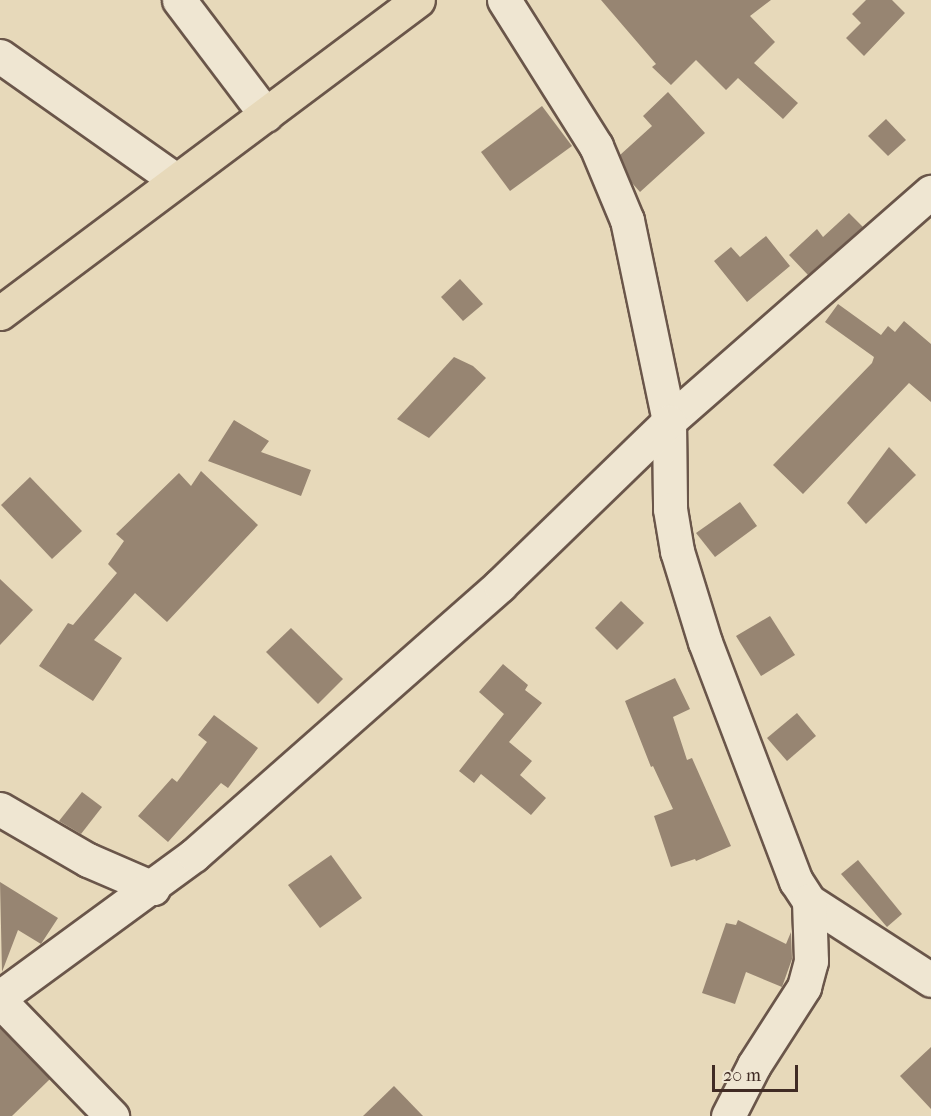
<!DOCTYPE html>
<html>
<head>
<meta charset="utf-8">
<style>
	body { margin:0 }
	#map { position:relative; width:931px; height:1116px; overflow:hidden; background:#e7d9ba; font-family:"IM FELL French Canon",serif }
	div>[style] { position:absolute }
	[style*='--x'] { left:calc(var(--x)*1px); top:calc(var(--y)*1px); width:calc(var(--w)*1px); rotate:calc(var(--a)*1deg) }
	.building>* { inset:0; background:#978572 }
	.roads { filter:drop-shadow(2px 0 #6a564a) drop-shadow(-2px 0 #6a564a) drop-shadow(0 2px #6a564a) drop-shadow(0 -2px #6a564a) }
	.minor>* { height:33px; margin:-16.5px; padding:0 16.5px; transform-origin:16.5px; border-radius:16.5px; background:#efe6d2 }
	.major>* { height:33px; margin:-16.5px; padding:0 16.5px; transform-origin:16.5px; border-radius:16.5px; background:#e7d9ba }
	span { translate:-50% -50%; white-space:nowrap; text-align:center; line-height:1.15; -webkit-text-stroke:4.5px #efe6d2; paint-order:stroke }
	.scale { position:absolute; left:712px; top:1065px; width:86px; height:27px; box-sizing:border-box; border:3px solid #402b24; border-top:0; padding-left:8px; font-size:18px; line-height:21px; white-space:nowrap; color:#402b24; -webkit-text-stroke:4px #efe6d2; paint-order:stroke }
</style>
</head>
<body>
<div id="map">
	<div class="building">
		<div style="clip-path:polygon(601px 0,771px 0,750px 16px,775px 42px,754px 63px,798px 103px,783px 119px,738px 78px,726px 90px,696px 60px,671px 85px,652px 67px,656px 64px)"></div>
		<div style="clip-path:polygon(866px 0,892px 0,905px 13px,864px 56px,846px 38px,861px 23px,852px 14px)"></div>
		<div style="clip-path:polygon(668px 92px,705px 133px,640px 192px,632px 183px,620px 155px,652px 126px,643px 116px)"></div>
		<div style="clip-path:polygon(542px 106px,572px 146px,510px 191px,481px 152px)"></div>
		<div style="clip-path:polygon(886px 119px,906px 140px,888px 156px,868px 136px)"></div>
		<div style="clip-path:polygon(849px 213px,863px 227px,808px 275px,789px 255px,817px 229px,823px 237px)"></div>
		<div style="clip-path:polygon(766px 236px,790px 266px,747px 302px,714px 261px,731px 247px,740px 257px)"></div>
		<div style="clip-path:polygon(460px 279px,483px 304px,463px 321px,441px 297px)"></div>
		<div style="clip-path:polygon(838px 304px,881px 335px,888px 326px,895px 332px,904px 321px,931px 344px,931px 402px,909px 383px,803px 494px,773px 465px,872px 363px,874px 357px,825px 322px)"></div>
		<div style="clip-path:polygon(454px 357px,473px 366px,486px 378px,429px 438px,397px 419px)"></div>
		<div style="clip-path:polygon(234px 420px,269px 441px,261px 452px,311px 470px,301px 496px,208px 461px)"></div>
		<div style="clip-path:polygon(889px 447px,916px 475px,866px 524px,847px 503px)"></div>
		<div style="clip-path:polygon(201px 471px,258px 525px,167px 622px,135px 593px,94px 640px,122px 658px,93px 701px,39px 666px,68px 623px,73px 625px,117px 573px,108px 564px,124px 541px,116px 534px,179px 473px,191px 486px)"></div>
		<div style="clip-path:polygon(30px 477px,82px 531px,52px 559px,1px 505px)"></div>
		<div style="clip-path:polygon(740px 502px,757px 526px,715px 557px,696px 533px)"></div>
		<div style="clip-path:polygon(0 579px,33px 610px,0 645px)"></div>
		<div style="clip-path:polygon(621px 601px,644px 623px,617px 650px,595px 628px)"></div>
		<div style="clip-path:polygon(770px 616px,795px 655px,761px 676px,736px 636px)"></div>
		<div style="clip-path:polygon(291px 628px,343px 679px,318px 704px,266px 652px)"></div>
		<div style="clip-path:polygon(503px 664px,528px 685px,525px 690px,542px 703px,509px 742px,532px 761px,520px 775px,546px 798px,531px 815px,481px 774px,474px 783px,459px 771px,504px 714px,479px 692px)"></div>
		<div style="clip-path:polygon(675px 678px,690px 709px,673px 717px,687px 760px,692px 758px,731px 846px,696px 861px,695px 859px,671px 867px,654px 816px,673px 809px,653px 766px,651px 767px,625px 701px)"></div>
		<div style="clip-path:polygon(797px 713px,816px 736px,787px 761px,767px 738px)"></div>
		<div style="clip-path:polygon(214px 715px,258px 748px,228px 788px,221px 783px,168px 842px,138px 816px,172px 778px,177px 782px,207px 742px,198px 735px)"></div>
		<div style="clip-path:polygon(82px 792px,102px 807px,81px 834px,59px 821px)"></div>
		<div style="clip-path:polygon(331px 855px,362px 898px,320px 928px,288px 885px)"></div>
		<div style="clip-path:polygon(858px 860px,902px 914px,887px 927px,841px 874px)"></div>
		<div style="clip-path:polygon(0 882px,58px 918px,41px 944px,18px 930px,2px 972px)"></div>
		<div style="clip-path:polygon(738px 920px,786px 944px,791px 932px,792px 959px,782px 987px,746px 972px,735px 1004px,702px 993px,726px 923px,736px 925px)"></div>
		<div style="clip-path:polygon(0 1028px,50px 1079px,12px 1116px,0 1116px)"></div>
		<div style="clip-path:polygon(931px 1047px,931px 1109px,900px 1076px)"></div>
		<div style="clip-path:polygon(394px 1086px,423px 1116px,363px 1116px)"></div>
	</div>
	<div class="roads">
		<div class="minor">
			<div style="--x:179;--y:0;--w:144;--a:52.9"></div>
			<div style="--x:504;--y:0;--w:173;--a:57.8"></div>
			<div style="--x:596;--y:146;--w:80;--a:67.3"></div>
			<div style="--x:627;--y:220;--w:205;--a:78.2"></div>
			<div style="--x:669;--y:421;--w:348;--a:-41.2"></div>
			<div style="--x:0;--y:56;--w:215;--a:35.2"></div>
			<div style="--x:669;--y:421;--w:88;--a:89.3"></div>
			<div style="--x:670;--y:509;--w:43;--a:80.5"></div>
			<div style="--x:677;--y:551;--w:95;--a:72.9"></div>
			<div style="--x:705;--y:642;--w:256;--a:69.2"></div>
			<div style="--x:796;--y:881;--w:24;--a:57"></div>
			<div style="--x:809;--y:901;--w:145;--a:32.9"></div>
			<div style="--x:0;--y:809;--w:102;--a:30.1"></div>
			<div style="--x:88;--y:860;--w:71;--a:23.3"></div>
			<div style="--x:0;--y:997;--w:240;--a:-36.2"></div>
			<div style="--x:194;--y:855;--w:408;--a:-41.4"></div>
			<div style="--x:500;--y:585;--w:235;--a:-44.1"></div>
			<div style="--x:0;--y:1001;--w:161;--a:45.8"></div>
			<div style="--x:728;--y:1116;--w:57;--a:-63"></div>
			<div style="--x:754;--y:1065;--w:93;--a:-57.3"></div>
			<div style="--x:804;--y:987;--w:27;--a:-75"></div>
			<div style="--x:811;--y:961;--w:60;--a:-91.9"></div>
		</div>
		<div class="major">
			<div style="--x:0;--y:313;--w:522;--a:-36.83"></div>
		</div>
	</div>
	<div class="scale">20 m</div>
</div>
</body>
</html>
